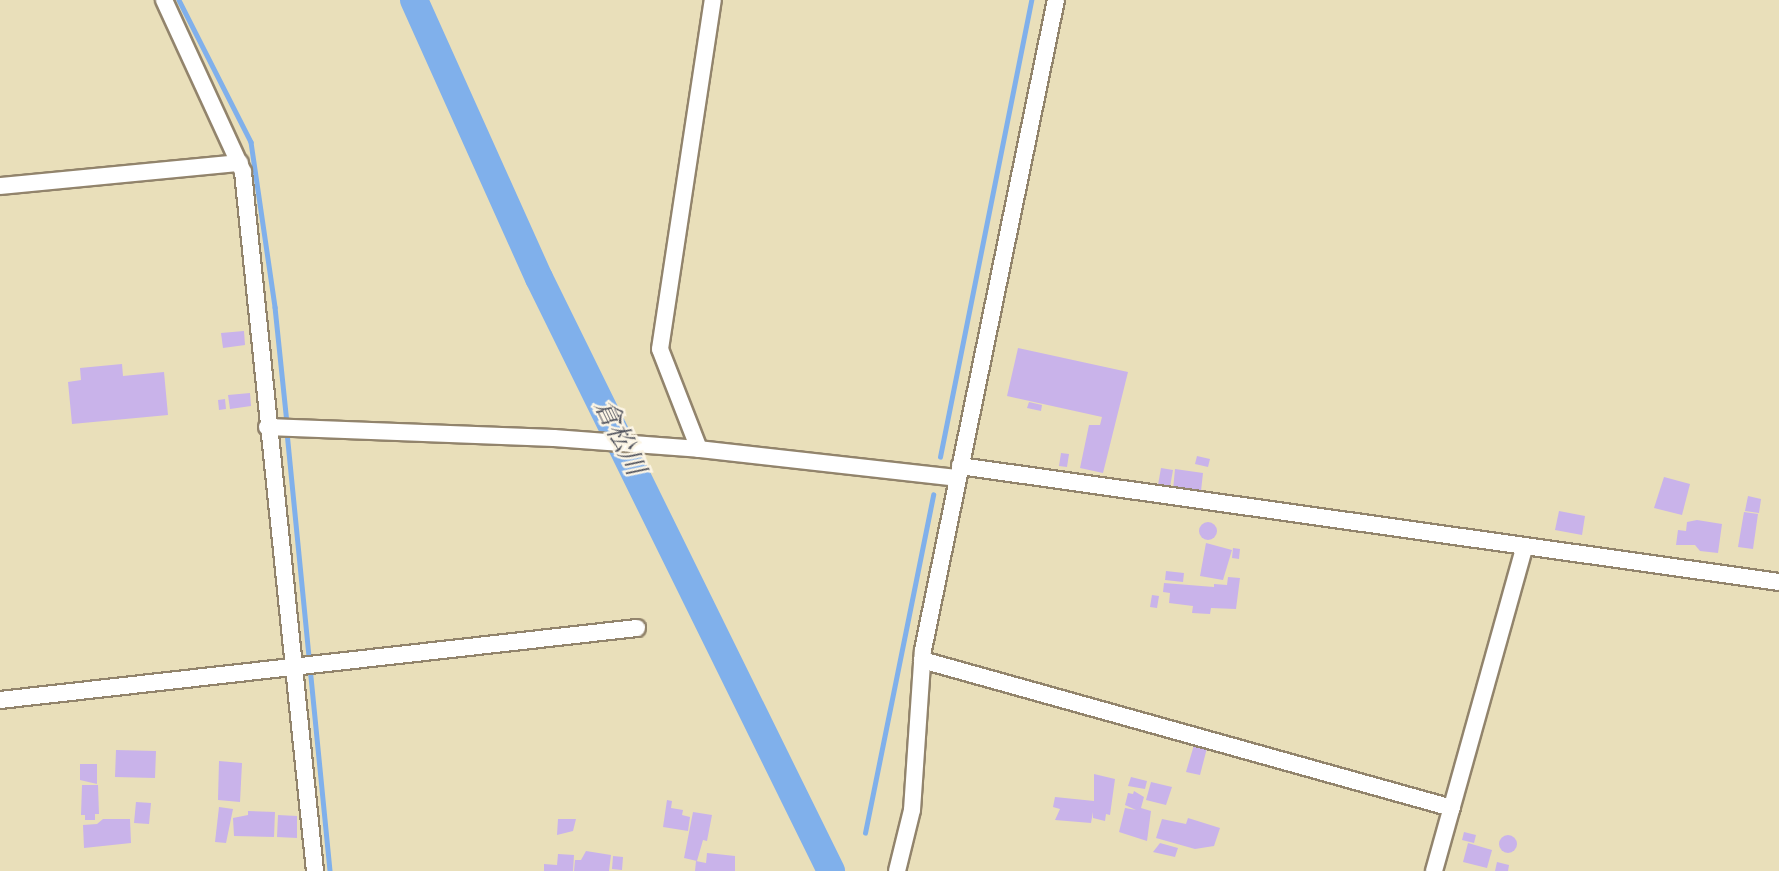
<!DOCTYPE html>
<html>
<head>
<meta charset="utf-8">
<style>
	body { margin:0 }
	#map { position:relative; width:1779px; height:871px; overflow:hidden; background:#e9dfba; font-family:"Sorts Mill Goudy","Noto Serif JP",serif }
	div>[style] { position:absolute }
	[style*='--x'] { left:calc(var(--x)*1px); top:calc(var(--y)*1px); width:calc(var(--w)*1px); rotate:calc(var(--a)*1deg) }
	.stream>* { height:4.5px; margin:-2.25px; padding:0 2.25px; transform-origin:2.25px; border-radius:2.25px; background:#80b0eb }
	.river>* { height:28px; margin:-14px; padding:0 14px; transform-origin:14px; border-radius:14px; background:#80b0eb }
	.building>* { inset:0; background:#c9b3ea }
	.round { border-radius:50% }
	.roads { filter:drop-shadow(2px 0 #92846c) drop-shadow(-2px 0 #92846c) drop-shadow(0 2px #92846c) drop-shadow(0 -2px #92846c) }
	.minor>* { height:16px; margin:-8px; padding:0 8px; transform-origin:8px; border-radius:8px; background:#fff }
	span { translate:-50% -50%; white-space:nowrap; text-align:center; line-height:1.15; -webkit-text-stroke:5px #fcf5e5; paint-order:stroke }
	.water-label { font-size:27px; color:#50525c; font-style:italic }
</style>
</head>
<body>
<div id="map">
	<div class="stream">
		<div style="--x:179;--y:0;--w:159;--a:63.1"></div>
		<div style="--x:251;--y:142;--w:167;--a:81.7"></div>
		<div style="--x:275;--y:307;--w:117;--a:84.1"></div>
		<div style="--x:287;--y:432;--w:441;--a:84.4"></div>
		<div style="--x:940;--y:457;--w:466;--a:-78.7"></div>
		<div style="--x:865;--y:833;--w:345;--a:-78.6"></div>
	</div>
	<div class="river">
		<div style="--x:414;--y:0;--w:305;--a:65.8"></div>
		<div style="--x:539;--y:278;--w:661;--a:63.78"></div>
	</div>
	<div class="building">
		<div style="clip-path:polygon(244px 331px,245px 345px,223px 348px,221px 333px)"></div>
		<div style="clip-path:polygon(1018px 348px,1128px 372px,1103px 473px,1080px 468px,1089px 425px,1100px 425px,1102px 417px,1007px 396px)"></div>
		<div style="clip-path:polygon(122px 364px,123px 376px,164px 372px,168px 415px,72px 424px,68px 382px,81px 380px,80px 368px)"></div>
		<div style="clip-path:polygon(250px 393px,251px 406px,230px 409px,228px 395px)"></div>
		<div style="clip-path:polygon(225px 399px,226px 409px,219px 410px,218px 400px)"></div>
		<div style="clip-path:polygon(1029px 402px,1042px 405px,1041px 411px,1027px 408px)"></div>
		<div style="clip-path:polygon(1061px 453px,1069px 454px,1067px 467px,1059px 466px)"></div>
		<div style="clip-path:polygon(1197px 456px,1210px 459px,1208px 467px,1195px 464px)"></div>
		<div style="clip-path:polygon(1161px 468px,1173px 470px,1170px 487px,1158px 485px)"></div>
		<div style="clip-path:polygon(1175px 469px,1203px 473px,1201px 491px,1173px 490px)"></div>
		<div style="clip-path:polygon(1664px 477px,1690px 484px,1682px 515px,1654px 508px)"></div>
		<div style="clip-path:polygon(1748px 496px,1761px 499px,1759px 513px,1745px 511px)"></div>
		<div style="clip-path:polygon(1559px 511px,1585px 516px,1582px 535px,1555px 530px)"></div>
		<div style="clip-path:polygon(1744px 512px,1758px 514px,1753px 549px,1738px 547px)"></div>
		<div style="clip-path:polygon(1697px 520px,1722px 524px,1718px 553px,1700px 551px,1695px 545px,1676px 545px,1678px 530px,1686px 531px,1687px 522px)"></div>
		<div class="round" style="left:1199px;top:522px;width:18px;height:18px"></div>
		<div style="clip-path:polygon(1206px 543px,1232px 550px,1223px 580px,1200px 576px)"></div>
		<div style="clip-path:polygon(1233px 548px,1240px 549px,1239px 559px,1232px 558px)"></div>
		<div style="clip-path:polygon(1166px 571px,1184px 573px,1183px 582px,1165px 580px)"></div>
		<div style="clip-path:polygon(1228px 577px,1240px 578px,1236px 609px,1211px 608px,1210px 614px,1192px 613px,1193px 606px,1169px 603px,1170px 593px,1163px 592px,1164px 583px,1214px 587px,1214px 584px,1227px 585px)"></div>
		<div style="clip-path:polygon(1152px 595px,1159px 596px,1157px 608px,1150px 607px)"></div>
		<div style="clip-path:polygon(1194px 745px,1207px 748px,1200px 775px,1186px 772px)"></div>
		<div style="clip-path:polygon(116px 750px,156px 751px,155px 778px,115px 777px)"></div>
		<div style="clip-path:polygon(219px 761px,242px 763px,240px 802px,218px 800px)"></div>
		<div style="clip-path:polygon(80px 764px,97px 764px,97px 784px,80px 780px)"></div>
		<div style="clip-path:polygon(1094px 774px,1115px 779px,1110px 815px,1106px 814px,1105px 821px,1093px 818px,1093px 812px,1091px 823px,1055px 820px,1060px 809px,1053px 807px,1055px 797px,1094px 801px)"></div>
		<div style="clip-path:polygon(1131px 777px,1147px 781px,1145px 789px,1128px 786px)"></div>
		<div style="clip-path:polygon(1151px 782px,1172px 787px,1166px 805px,1146px 800px)"></div>
		<div style="clip-path:polygon(82px 785px,98px 785px,99px 814px,95px 814px,95px 820px,85px 820px,85px 815px,81px 815px)"></div>
		<div style="clip-path:polygon(1134px 791px,1144px 797px,1141px 808px,1151px 811px,1147px 841px,1119px 832px,1125px 808px,1136px 810px,1125px 805px,1128px 793px,1133px 794px)"></div>
		<div style="clip-path:polygon(667px 800px,672px 801px,671px 808px,683px 810px,682px 815px,690px 817px,688px 831px,663px 827px)"></div>
		<div style="clip-path:polygon(136px 802px,151px 803px,149px 824px,134px 823px)"></div>
		<div style="clip-path:polygon(219px 807px,233px 809px,226px 843px,215px 842px)"></div>
		<div style="clip-path:polygon(248px 811px,275px 812px,274px 837px,234px 836px,233px 818px,248px 815px)"></div>
		<div style="clip-path:polygon(693px 812px,712px 815px,707px 841px,703px 840px,697px 861px,684px 858px)"></div>
		<div style="clip-path:polygon(278px 815px,297px 816px,297px 838px,277px 837px)"></div>
		<div style="clip-path:polygon(1188px 818px,1220px 828px,1214px 846px,1195px 849px,1156px 838px,1162px 819px,1186px 824px)"></div>
		<div style="clip-path:polygon(103px 819px,130px 819px,131px 843px,84px 848px,83px 825px,97px 824px)"></div>
		<div style="clip-path:polygon(558px 819px,576px 819px,573px 831px,557px 835px)"></div>
		<div style="clip-path:polygon(1464px 832px,1476px 835px,1474px 843px,1462px 840px)"></div>
		<div class="round" style="left:1499px;top:835px;width:18px;height:18px"></div>
		<div style="clip-path:polygon(1160px 843px,1178px 848px,1175px 857px,1153px 852px)"></div>
		<div style="clip-path:polygon(1468px 843px,1492px 850px,1487px 868px,1463px 862px)"></div>
		<div style="clip-path:polygon(586px 851px,611px 855px,609px 871px,574px 871px,575px 860px,581px 860px)"></div>
		<div style="clip-path:polygon(707px 853px,735px 856px,735px 871px,695px 871px,696px 861px,706px 863px)"></div>
		<div style="clip-path:polygon(558px 854px,574px 855px,573px 871px,544px 871px,544px 864px,557px 865px)"></div>
		<div style="clip-path:polygon(613px 856px,623px 857px,622px 870px,612px 869px)"></div>
		<div style="clip-path:polygon(1497px 862px,1509px 865px,1508px 871px,1495px 871px)"></div>
	</div>
	<div class="roads">
		<div class="minor">
			<div style="--x:164;--y:0;--w:189;--a:65.3"></div>
			<div style="--x:243;--y:172;--w:703;--a:84.12"></div>
			<div style="--x:0;--y:186;--w:241;--a:-5.5"></div>
			<div style="--x:267;--y:427;--w:287;--a:2.2"></div>
			<div style="--x:554;--y:438;--w:145;--a:4.3"></div>
			<div style="--x:699;--y:449;--w:260;--a:6.4"></div>
			<div style="--x:699;--y:449;--w:107;--a:-111.3"></div>
			<div style="--x:660;--y:349;--w:353;--a:-81.4"></div>
			<div style="--x:960;--y:466;--w:827;--a:8.06"></div>
			<div style="--x:922;--y:660;--w:550;--a:15.6"></div>
			<div style="--x:0;--y:700;--w:641;--a:-6.45"></div>
			<div style="--x:897;--y:871;--w:63;--a:-76.2"></div>
			<div style="--x:912;--y:810;--w:160;--a:-86.1"></div>
			<div style="--x:923;--y:650;--w:663;--a:-78.44"></div>
			<div style="--x:1434;--y:871;--w:335;--a:-74.4"></div>
		</div>
	</div>
	<div class="water-label">
		<span style="left:618px;top:438px;rotate:64deg">倉松川</span>
	</div>
</div>
</body>
</html>
